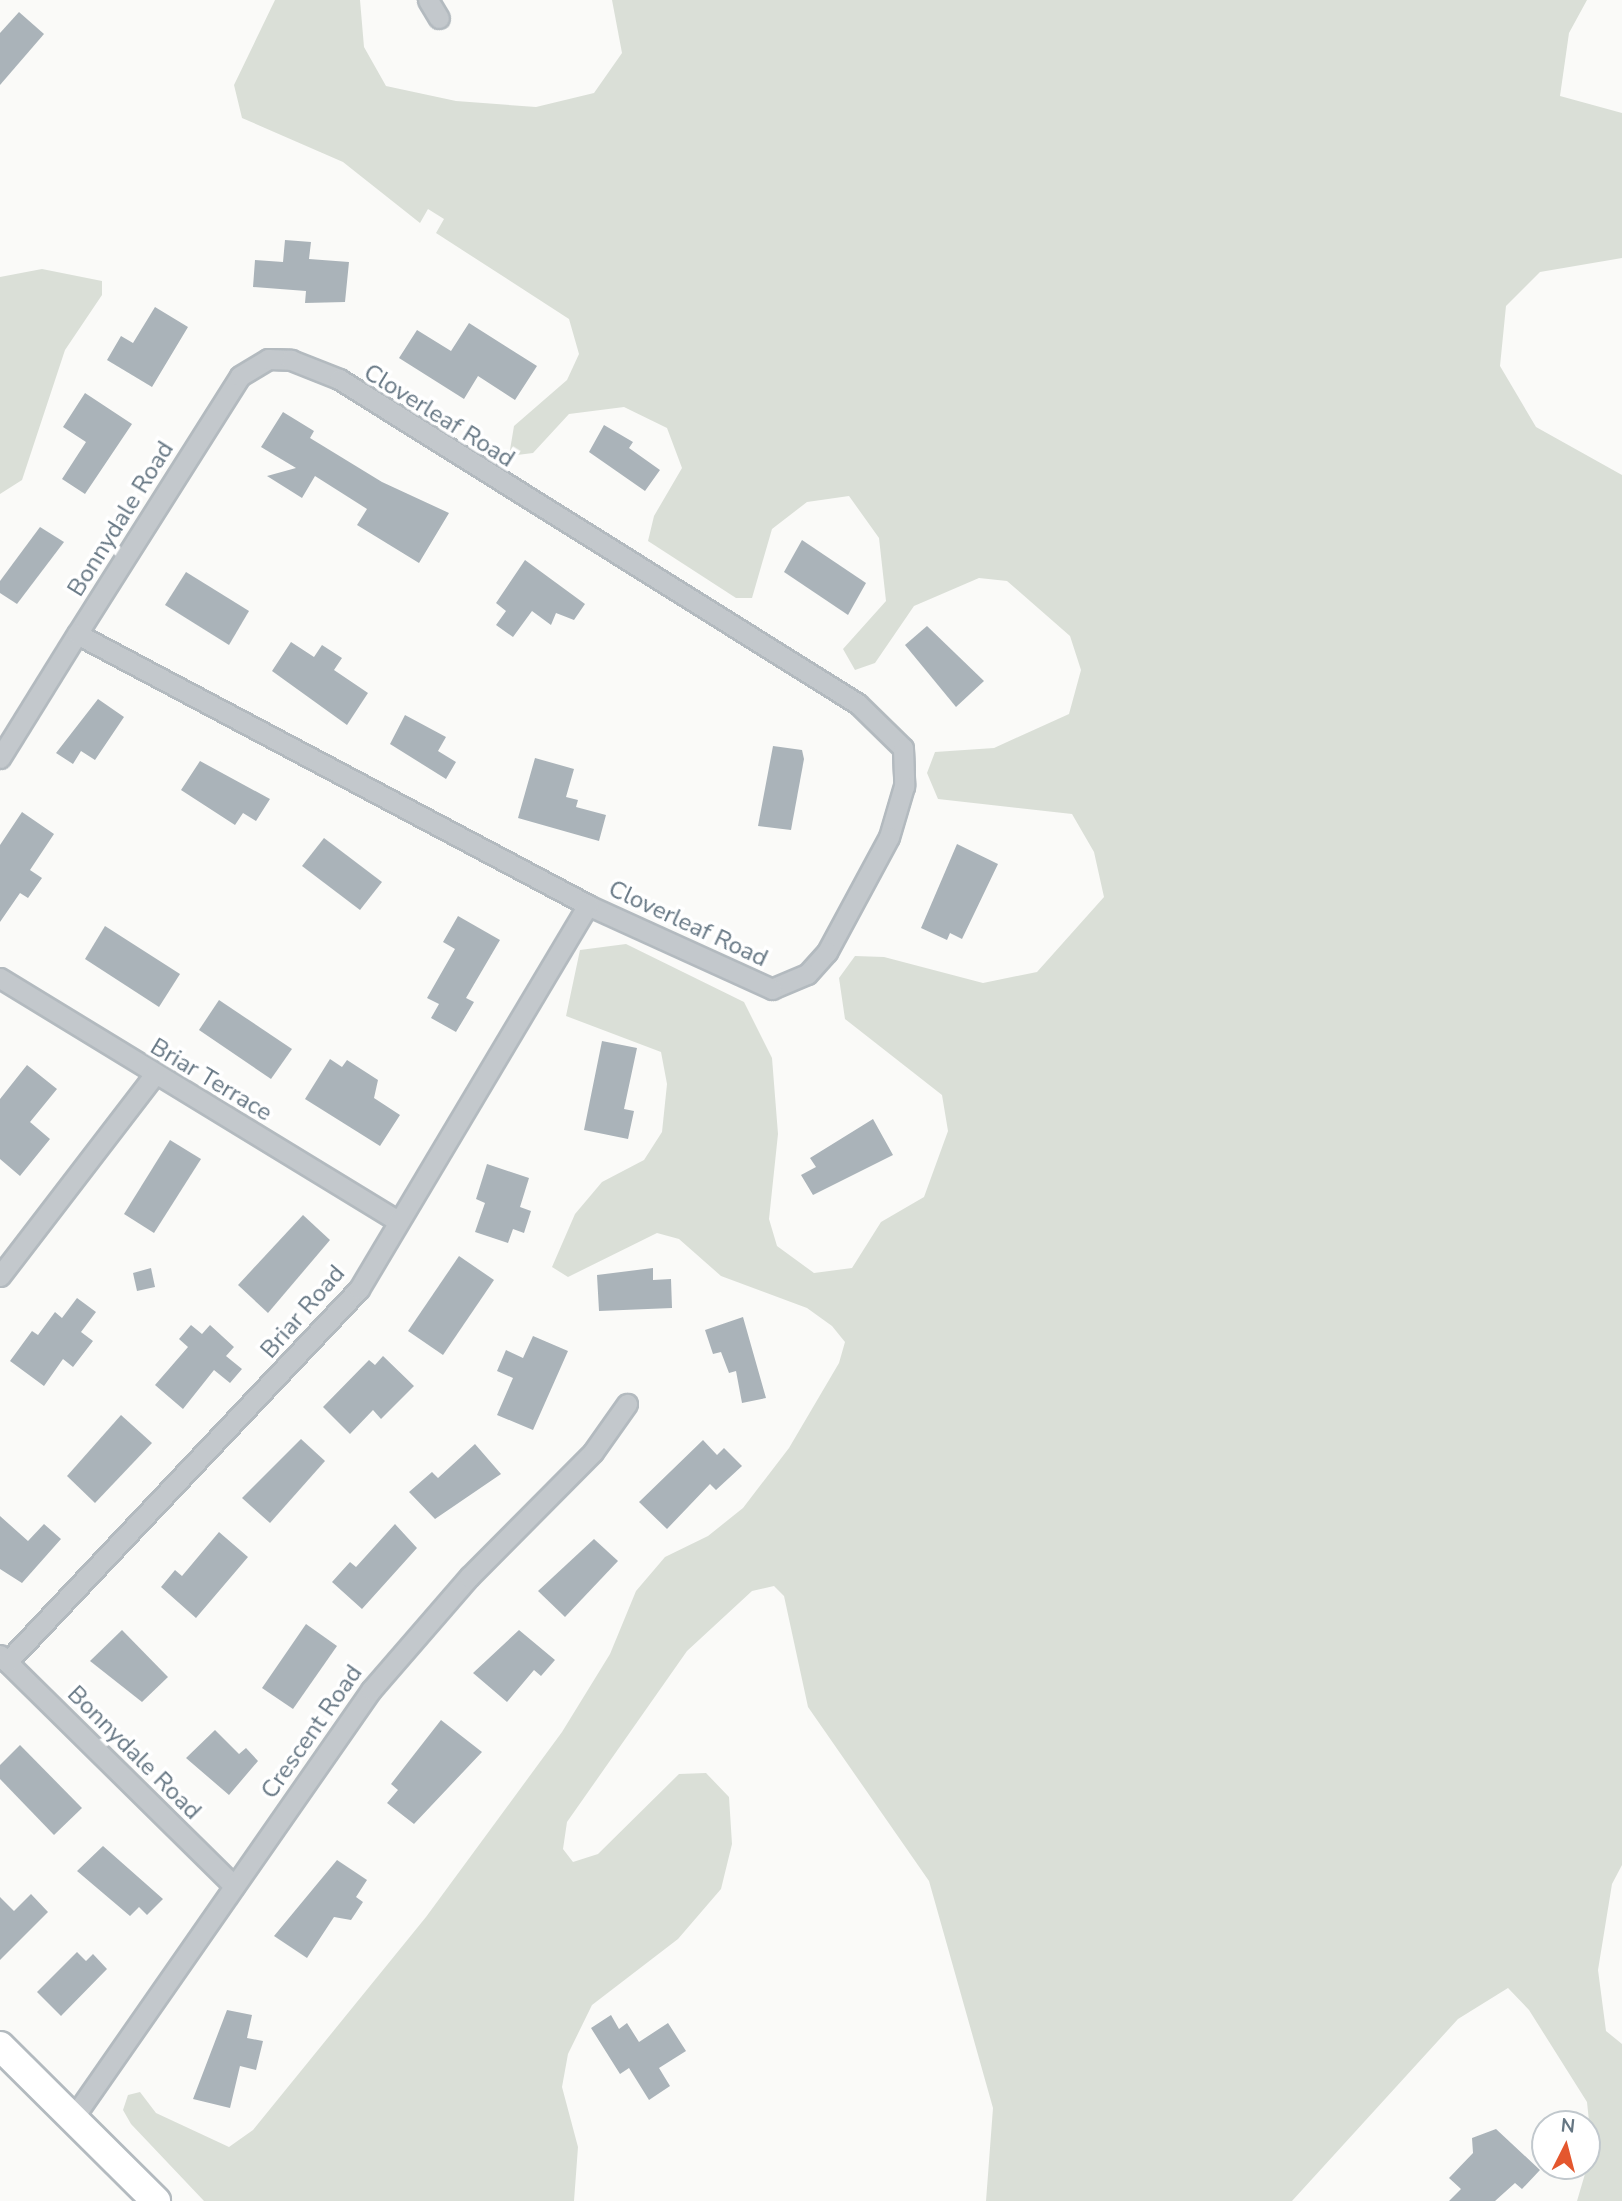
<!DOCTYPE html>
<html>
<head>
<meta charset="utf-8">
<style>
	body { margin:0 }
	#map { position:relative; width:1622px; height:2201px; overflow:hidden; background:#fafaf8; font-family:"Nunito Sans",sans-serif }
	div>[style] { position:absolute }
	[style*='--x'] { left:calc(var(--x)*1px); top:calc(var(--y)*1px); width:calc(var(--w)*1px); rotate:calc(var(--a)*1deg) }
	.green>* { inset:0; background:#dadfd7 }
	.building>* { inset:0; background:#aab3b9 }
	.roads { filter:drop-shadow(2px 0 #b3babf) drop-shadow(-2px 0 #b3babf) drop-shadow(0 2px #b3babf) drop-shadow(0 -2px #b3babf) }
	.street>* { height:19px; margin:-9.5px; padding:0 9.5px; transform-origin:9.5px; border-radius:9.5px; background:#c3c8cc }
	.secondary>* { height:28px; margin:-14px; padding:0 14px; transform-origin:14px; border-radius:14px; background:#fff }
	span { translate:-50% -50%; white-space:nowrap; text-align:center; line-height:1.15; -webkit-text-stroke:7px #fff; paint-order:stroke }
	.street-label { font-size:24px; color:#657683 }
	.north { position:absolute; left:1531px; top:2110px; width:70px; height:70px; box-sizing:border-box; background:#fff; border:2px solid #c1c8cd; border-radius:50%; rotate:6deg; font-size:19px; font-weight:700; line-height:28px; text-align:center; color:#657683 }
	.north::after { content:''; display:block; margin:auto; width:24px; height:32px; background:#e4572e; clip-path:polygon(50% 0,100% 100%,50% 72%,0 100%) }
</style>
</head>
<body>
<div id="map">
	<div class="green">
		<div style="clip-path:polygon(275px 0,360px 0,364px 47px,386px 86px,456px 101px,536px 107px,594px 93px,622px 53px,612px 0,1587px 0,1569px 33px,1560px 96px,1622px 113px,1622px 258px,1540px 272px,1506px 306px,1500px 366px,1536px 427px,1622px 475px,1622px 1865px,1612px 1884px,1598px 1970px,1606px 2031px,1622px 2044px,1622px 2201px,1577px 2201px,1592px 2150px,1587px 2102px,1529px 2010px,1508px 1988px,1458px 2019px,1292px 2201px,986px 2201px,993px 2108px,929px 1881px,808px 1707px,784px 1596px,774px 1586px,752px 1591px,687px 1651px,567px 1822px,563px 1849px,573px 1862px,598px 1854px,679px 1774px,706px 1773px,729px 1797px,732px 1844px,721px 1889px,678px 1939px,592px 2005px,568px 2054px,562px 2087px,578px 2147px,574px 2201px,204px 2201px,131px 2124px,123px 2110px,128px 2095px,140px 2092px,156px 2113px,229px 2147px,253px 2130px,426px 1917px,562px 1732px,610px 1654px,636px 1591px,665px 1557px,708px 1536px,743px 1508px,789px 1448px,839px 1363px,845px 1342px,832px 1326px,807px 1308px,721px 1276px,679px 1239px,657px 1233px,568px 1277px,552px 1267px,575px 1214px,602px 1182px,644px 1160px,662px 1132px,667px 1084px,661px 1052px,566px 1016px,580px 950px,626px 944px,744px 1002px,772px 1058px,778px 1134px,769px 1219px,777px 1246px,814px 1273px,852px 1268px,881px 1222px,924px 1197px,948px 1131px,942px 1095px,845px 1019px,839px 978px,855px 956px,884px 957px,983px 983px,1037px 972px,1104px 897px,1094px 852px,1072px 814px,938px 799px,927px 773px,935px 752px,994px 748px,1069px 714px,1081px 670px,1070px 636px,1007px 581px,979px 578px,914px 606px,875px 663px,855px 670px,843px 649px,886px 601px,879px 538px,849px 496px,807px 502px,772px 529px,752px 598px,736px 598px,648px 541px,654px 516px,682px 468px,667px 428px,624px 407px,569px 414px,533px 453px,509px 456px,514px 426px,567px 380px,579px 354px,569px 319px,436px 233px,444px 219px,428px 209px,420px 223px,343px 162px,242px 118px,234px 85px)"></div>
		<div style="clip-path:polygon(42px 269px,102px 281px,102px 295px,65px 350px,22px 480px,0 494px,0 277px)"></div>
	</div>
	<div class="building">
		<div style="clip-path:polygon(19px 12px,44px 34px,0 85px,0 33px)"></div>
		<div style="clip-path:polygon(285px 240px,311px 242px,309px 259px,349px 262px,345px 302px,305px 303px,306px 291px,253px 287px,255px 260px,283px 262px)"></div>
		<div style="clip-path:polygon(155px 307px,188px 327px,152px 387px,107px 360px,121px 336px,133px 343px)"></div>
		<div style="clip-path:polygon(469px 323px,537px 366px,515px 400px,478px 376px,464px 399px,399px 358px,417px 330px,451px 351px)"></div>
		<div style="clip-path:polygon(85px 393px,132px 424px,85px 494px,62px 479px,86px 442px,63px 427px)"></div>
		<div style="clip-path:polygon(283px 412px,314px 431px,310px 438px,382px 482px,449px 513px,419px 563px,357px 525px,367px 509px,315px 476px,302px 498px,267px 476px,296px 468px,261px 447px)"></div>
		<div style="clip-path:polygon(604px 425px,633px 442px,629px 448px,660px 470px,645px 491px,589px 452px)"></div>
		<div style="clip-path:polygon(40px 527px,64px 542px,17px 604px,0 593px,0 581px)"></div>
		<div style="clip-path:polygon(802px 540px,866px 583px,848px 615px,784px 572px)"></div>
		<div style="clip-path:polygon(525px 560px,585px 604px,574px 620px,556px 613px,551px 625px,532px 611px,513px 637px,496px 625px,506px 611px,496px 603px)"></div>
		<div style="clip-path:polygon(186px 572px,249px 611px,229px 645px,165px 605px)"></div>
		<div style="clip-path:polygon(927px 626px,984px 681px,956px 707px,905px 645px)"></div>
		<div style="clip-path:polygon(291px 642px,314px 657px,322px 645px,342px 658px,334px 670px,368px 693px,347px 725px,272px 671px)"></div>
		<div style="clip-path:polygon(98px 699px,124px 717px,95px 760px,81px 751px,73px 764px,56px 753px)"></div>
		<div style="clip-path:polygon(405px 715px,446px 737px,438px 751px,456px 762px,446px 779px,390px 744px)"></div>
		<div style="clip-path:polygon(773px 746px,802px 750px,804px 759px,791px 830px,758px 826px)"></div>
		<div style="clip-path:polygon(535px 758px,574px 769px,566px 797px,578px 800px,576px 807px,606px 815px,599px 841px,518px 818px)"></div>
		<div style="clip-path:polygon(200px 761px,270px 799px,256px 821px,243px 813px,235px 825px,181px 790px)"></div>
		<div style="clip-path:polygon(22px 812px,54px 834px,30px 870px,42px 878px,28px 898px,20px 893px,0 922px,0 845px)"></div>
		<div style="clip-path:polygon(324px 838px,382px 882px,360px 910px,302px 866px)"></div>
		<div style="clip-path:polygon(957px 844px,998px 864px,962px 939px,950px 933px,947px 940px,921px 928px)"></div>
		<div style="clip-path:polygon(458px 916px,500px 940px,466px 998px,474px 1002px,456px 1032px,431px 1018px,439px 1004px,427px 998px,455px 949px,443px 942px)"></div>
		<div style="clip-path:polygon(105px 926px,180px 974px,159px 1007px,85px 959px)"></div>
		<div style="clip-path:polygon(219px 1000px,292px 1049px,271px 1079px,199px 1030px)"></div>
		<div style="clip-path:polygon(602px 1041px,637px 1048px,624px 1109px,634px 1111px,628px 1139px,584px 1130px)"></div>
		<div style="clip-path:polygon(330px 1059px,342px 1067px,347px 1060px,378px 1080px,374px 1098px,400px 1115px,380px 1146px,305px 1099px)"></div>
		<div style="clip-path:polygon(27px 1065px,57px 1089px,30px 1122px,50px 1139px,20px 1176px,0 1159px,0 1099px)"></div>
		<div style="clip-path:polygon(873px 1119px,893px 1155px,813px 1195px,801px 1175px,816px 1167px,810px 1158px)"></div>
		<div style="clip-path:polygon(170px 1140px,201px 1159px,154px 1233px,124px 1214px)"></div>
		<div style="clip-path:polygon(487px 1164px,529px 1178px,520px 1207px,531px 1211px,524px 1233px,513px 1229px,508px 1243px,475px 1232px,485px 1203px,476px 1199px)"></div>
		<div style="clip-path:polygon(303px 1215px,330px 1240px,268px 1313px,238px 1285px)"></div>
		<div style="clip-path:polygon(459px 1256px,494px 1280px,443px 1355px,408px 1331px)"></div>
		<div style="clip-path:polygon(151px 1268px,155px 1287px,137px 1291px,133px 1273px)"></div>
		<div style="clip-path:polygon(653px 1268px,653px 1280px,671px 1279px,672px 1308px,599px 1311px,597px 1275px)"></div>
		<div style="clip-path:polygon(77px 1298px,96px 1312px,81px 1332px,93px 1341px,73px 1367px,63px 1359px,44px 1386px,10px 1361px,32px 1331px,38px 1335px,55px 1312px,62px 1318px)"></div>
		<div style="clip-path:polygon(743px 1317px,766px 1398px,742px 1403px,736px 1371px,729px 1373px,721px 1352px,713px 1354px,705px 1330px)"></div>
		<div style="clip-path:polygon(191px 1325px,202px 1334px,210px 1325px,234px 1347px,226px 1356px,242px 1369px,230px 1383px,214px 1370px,183px 1409px,155px 1385px,188px 1347px,179px 1339px)"></div>
		<div style="clip-path:polygon(533px 1336px,568px 1351px,533px 1430px,497px 1415px,513px 1378px,497px 1371px,506px 1350px,523px 1358px)"></div>
		<div style="clip-path:polygon(383px 1356px,414px 1386px,381px 1419px,373px 1410px,350px 1434px,323px 1407px,369px 1360px,375px 1365px)"></div>
		<div style="clip-path:polygon(121px 1415px,152px 1443px,95px 1503px,67px 1476px)"></div>
		<div style="clip-path:polygon(301px 1439px,325px 1461px,270px 1523px,242px 1498px)"></div>
		<div style="clip-path:polygon(703px 1440px,717px 1455px,724px 1448px,742px 1466px,716px 1490px,710px 1484px,667px 1529px,639px 1502px)"></div>
		<div style="clip-path:polygon(475px 1444px,501px 1474px,435px 1519px,409px 1492px,432px 1472px,438px 1478px)"></div>
		<div style="clip-path:polygon(0 1516px,28px 1541px,44px 1524px,61px 1539px,22px 1583px,0 1569px)"></div>
		<div style="clip-path:polygon(395px 1524px,417px 1548px,362px 1609px,332px 1582px,350px 1562px,356px 1567px)"></div>
		<div style="clip-path:polygon(219px 1532px,248px 1557px,196px 1618px,161px 1587px,175px 1570px,182px 1576px)"></div>
		<div style="clip-path:polygon(594px 1539px,618px 1561px,565px 1617px,538px 1591px)"></div>
		<div style="clip-path:polygon(306px 1624px,337px 1646px,293px 1709px,262px 1688px)"></div>
		<div style="clip-path:polygon(122px 1630px,168px 1677px,142px 1702px,90px 1661px)"></div>
		<div style="clip-path:polygon(519px 1630px,555px 1660px,541px 1676px,534px 1670px,507px 1702px,473px 1673px)"></div>
		<div style="clip-path:polygon(441px 1720px,482px 1752px,414px 1824px,387px 1803px,398px 1790px,391px 1784px)"></div>
		<div style="clip-path:polygon(215px 1730px,239px 1754px,246px 1748px,258px 1761px,229px 1795px,186px 1758px)"></div>
		<div style="clip-path:polygon(20px 1745px,82px 1808px,54px 1835px,0 1779px,0 1765px)"></div>
		<div style="clip-path:polygon(103px 1846px,163px 1899px,147px 1915px,139px 1907px,130px 1916px,77px 1871px)"></div>
		<div style="clip-path:polygon(337px 1860px,367px 1880px,356px 1897px,363px 1902px,351px 1920px,334px 1917px,307px 1958px,274px 1936px)"></div>
		<div style="clip-path:polygon(31px 1894px,48px 1912px,0 1960px,0 1897px,14px 1911px)"></div>
		<div style="clip-path:polygon(77px 1952px,86px 1961px,93px 1954px,107px 1969px,61px 2016px,37px 1992px)"></div>
		<div style="clip-path:polygon(227px 2010px,252px 2015px,247px 2038px,263px 2041px,256px 2070px,240px 2066px,230px 2108px,193px 2099px)"></div>
		<div style="clip-path:polygon(611px 2015px,619px 2029px,627px 2023px,639px 2042px,668px 2023px,686px 2051px,659px 2068px,670px 2086px,649px 2100px,629px 2068px,620px 2074px,591px 2028px)"></div>
		<div style="clip-path:polygon(1496px 2129px,1540px 2170px,1522px 2189px,1515px 2183px,1495px 2201px,1449px 2201px,1461px 2189px,1449px 2178px,1473px 2153px,1472px 2138px)"></div>
	</div>
	<div class="roads">
		<div class="street">
			<div style="--x:428;--y:0;--w:21;--a:59"></div>
			<div style="--x:0;--y:758;--w:146;--a:-58.2"></div>
			<div style="--x:77;--y:634;--w:305;--a:-57.7"></div>
			<div style="--x:240;--y:376;--w:33;--a:-31"></div>
			<div style="--x:268;--y:359;--w:23;--a:2"></div>
			<div style="--x:291;--y:360;--w:52;--a:21.6"></div>
			<div style="--x:339;--y:379;--w:612;--a:32.05"></div>
			<div style="--x:858;--y:704;--w:63;--a:44.4"></div>
			<div style="--x:903;--y:748;--w:38;--a:88"></div>
			<div style="--x:904;--y:786;--w:53;--a:106.4"></div>
			<div style="--x:889;--y:837;--w:131;--a:118.3"></div>
			<div style="--x:827;--y:952;--w:30;--a:132"></div>
			<div style="--x:807;--y:974;--w:38;--a:157"></div>
			<div style="--x:772;--y:989;--w:202;--a:-155.5"></div>
			<div style="--x:588;--y:905;--w:578;--a:-152.06"></div>
			<div style="--x:0;--y:978;--w:466;--a:31.4"></div>
			<div style="--x:0;--y:1276;--w:253;--a:-52.5"></div>
			<div style="--x:0;--y:1655;--w:329;--a:44.6"></div>
			<div style="--x:7;--y:1662;--w:513;--a:-46.66"></div>
			<div style="--x:359;--y:1289;--w:447;--a:-59.2"></div>
			<div style="--x:73;--y:2118;--w:522;--a:-55.15"></div>
			<div style="--x:371;--y:1690;--w:150;--a:-49.1"></div>
			<div style="--x:469;--y:1577;--w:176;--a:-45.2"></div>
			<div style="--x:593;--y:1452;--w:59;--a:-54.7"></div>
		</div>
		<div class="secondary">
			<div style="--x:0;--y:2046;--w:220;--a:44.8"></div>
		</div>
	</div>
	<div class="street-label">
		<span style="left:439px;top:416px;rotate:32deg">Cloverleaf Road</span>
		<span style="left:121px;top:519px;rotate:-58deg">Bonnydale Road</span>
		<span style="left:688px;top:924px;rotate:25deg">Cloverleaf Road</span>
		<span style="left:211px;top:1080px;rotate:31deg">Briar Terrace</span>
		<span style="left:303px;top:1312px;rotate:-49deg">Briar Road</span>
		<span style="left:312px;top:1732px;rotate:-55deg">Crescent Road</span>
		<span style="left:134px;top:1753px;rotate:45deg">Bonnydale Road</span>
	</div>
	<div class="north">N</div>
</div>
</body>
</html>
